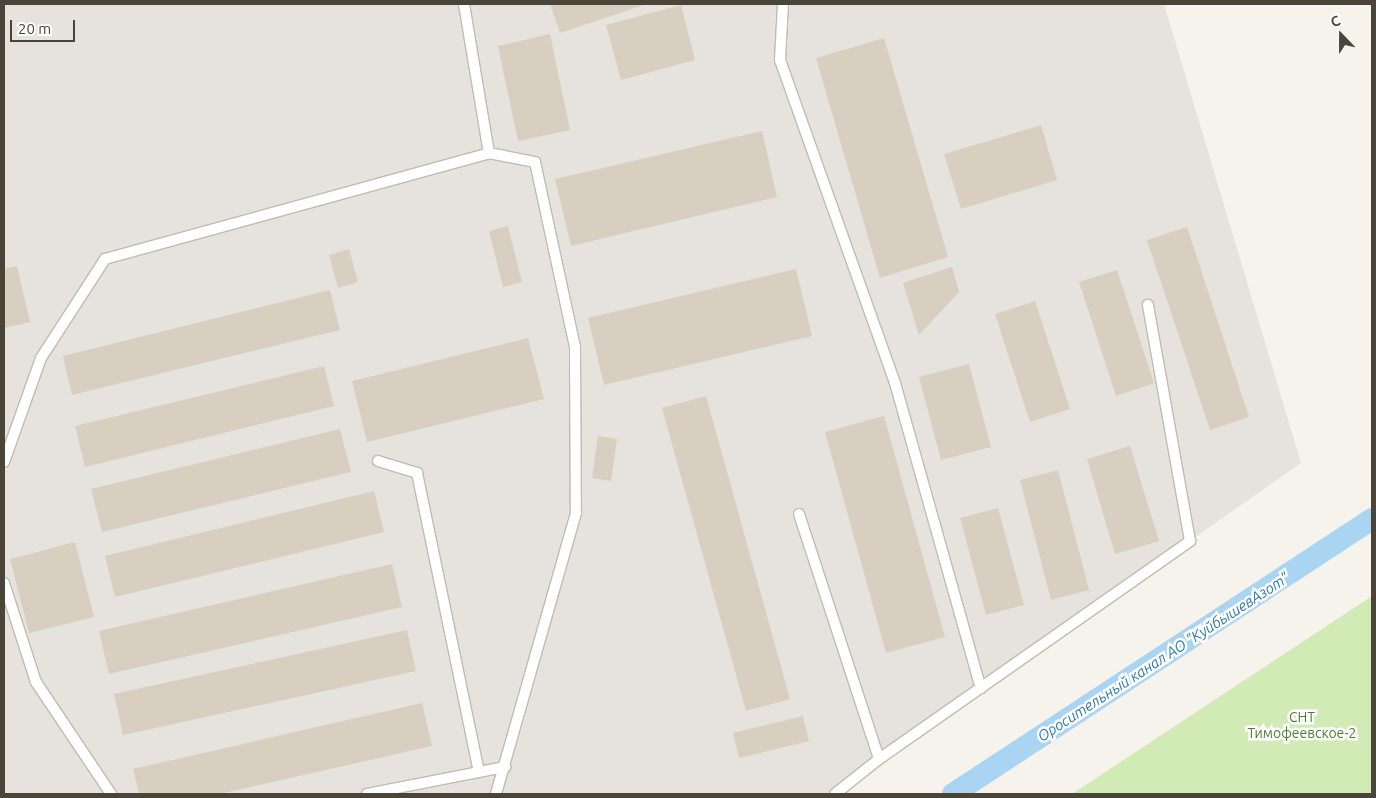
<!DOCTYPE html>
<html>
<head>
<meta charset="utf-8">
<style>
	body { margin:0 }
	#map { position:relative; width:1376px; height:798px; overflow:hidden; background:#f6f3ec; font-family:Ubuntu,sans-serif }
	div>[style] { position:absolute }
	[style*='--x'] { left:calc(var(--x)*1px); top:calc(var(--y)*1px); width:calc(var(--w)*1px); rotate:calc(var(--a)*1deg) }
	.industrial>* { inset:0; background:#e6e2dd }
	.green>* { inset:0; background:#d2eab5 }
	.canal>* { height:22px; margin:-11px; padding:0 11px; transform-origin:11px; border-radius:11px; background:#a9d4f2 }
	.building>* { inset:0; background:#d8cfc1 }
	.roads { filter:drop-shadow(1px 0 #c2bbae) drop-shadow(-1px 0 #c2bbae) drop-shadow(0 1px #c2bbae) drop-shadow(0 -1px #c2bbae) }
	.service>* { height:10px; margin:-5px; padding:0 5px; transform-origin:5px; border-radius:5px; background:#fff }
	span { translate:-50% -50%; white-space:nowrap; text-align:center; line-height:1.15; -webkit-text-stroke:5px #fff; paint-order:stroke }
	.park-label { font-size:14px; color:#4a7f2a }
	.water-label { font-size:15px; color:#2e7ab2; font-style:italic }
	.frame { position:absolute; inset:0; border:5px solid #4b4439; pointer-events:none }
	.north { position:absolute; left:1316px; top:10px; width:50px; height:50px; -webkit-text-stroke:4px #fff; paint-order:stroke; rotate:338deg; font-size:14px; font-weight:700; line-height:20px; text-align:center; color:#4b4439 }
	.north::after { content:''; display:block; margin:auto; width:18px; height:22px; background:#4b4439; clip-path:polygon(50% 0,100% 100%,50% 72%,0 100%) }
	.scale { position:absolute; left:10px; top:20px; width:65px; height:22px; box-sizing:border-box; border:2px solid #4b4439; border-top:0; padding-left:6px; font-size:15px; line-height:18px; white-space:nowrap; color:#4b4439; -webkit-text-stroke:4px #fff; paint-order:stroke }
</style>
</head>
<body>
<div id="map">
	<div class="industrial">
		<div style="clip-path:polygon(4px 4px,1164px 4px,1301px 463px,829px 794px,4px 794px)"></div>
	</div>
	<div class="green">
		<div style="clip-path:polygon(1372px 596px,1372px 794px,1072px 794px)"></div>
	</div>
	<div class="canal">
		<div style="--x:953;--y:794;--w:501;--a:-33.28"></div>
	</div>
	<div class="building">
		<div style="clip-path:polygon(550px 4px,647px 4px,560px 33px)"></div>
		<div style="clip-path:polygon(681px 5px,695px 60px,621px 80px,606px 25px)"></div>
		<div style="clip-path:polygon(550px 34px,570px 130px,518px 141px,498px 46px)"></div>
		<div style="clip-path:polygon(884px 38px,948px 257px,880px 278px,816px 58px)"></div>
		<div style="clip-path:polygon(1041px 125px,1057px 180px,961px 209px,944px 154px)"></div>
		<div style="clip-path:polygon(762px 131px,777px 197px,571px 246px,555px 179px)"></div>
		<div style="clip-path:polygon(508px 226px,522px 282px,503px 287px,489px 231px)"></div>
		<div style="clip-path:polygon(1187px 227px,1249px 417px,1210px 430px,1147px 240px)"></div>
		<div style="clip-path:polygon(349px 249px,358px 282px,338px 288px,329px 255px)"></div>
		<div style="clip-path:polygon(17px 266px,30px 322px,4px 328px,4px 269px)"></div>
		<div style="clip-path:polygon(952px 267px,959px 292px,919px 335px,903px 283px)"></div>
		<div style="clip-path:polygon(796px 269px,812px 336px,604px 385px,588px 318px)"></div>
		<div style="clip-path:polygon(1117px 270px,1154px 383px,1116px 396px,1079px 282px)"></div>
		<div style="clip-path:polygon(330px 290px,340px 330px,72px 395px,63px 356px)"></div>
		<div style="clip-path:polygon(1035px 301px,1070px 409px,1030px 422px,995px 314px)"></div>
		<div style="clip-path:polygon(528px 338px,544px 399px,367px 442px,352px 381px)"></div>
		<div style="clip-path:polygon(969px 364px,991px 447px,941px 460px,919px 377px)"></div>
		<div style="clip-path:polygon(324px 366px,334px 406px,85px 467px,75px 426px)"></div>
		<div style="clip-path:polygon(706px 396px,790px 699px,746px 711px,662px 408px)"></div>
		<div style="clip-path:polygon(884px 416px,945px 637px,886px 653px,825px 432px)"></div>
		<div style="clip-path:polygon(340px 429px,351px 472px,102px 532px,91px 489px)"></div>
		<div style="clip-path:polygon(598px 436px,617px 439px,611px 481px,592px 478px)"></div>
		<div style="clip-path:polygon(1130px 446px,1159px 541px,1115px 554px,1087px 459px)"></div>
		<div style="clip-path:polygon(1058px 470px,1089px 590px,1051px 600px,1020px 480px)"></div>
		<div style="clip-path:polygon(374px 491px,384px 532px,115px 597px,105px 556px)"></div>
		<div style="clip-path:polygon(998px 508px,1024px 605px,986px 615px,960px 518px)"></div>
		<div style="clip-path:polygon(75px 542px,94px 617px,29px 633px,10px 559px)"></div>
		<div style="clip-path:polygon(392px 564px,402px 607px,109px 674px,99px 631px)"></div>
		<div style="clip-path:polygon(407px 630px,416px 671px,123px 735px,114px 694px)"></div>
		<div style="clip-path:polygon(422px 703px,432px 746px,220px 794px,139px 794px,133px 769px)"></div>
		<div style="clip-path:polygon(803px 716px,809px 741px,739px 758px,733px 733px)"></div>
	</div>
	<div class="roads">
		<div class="service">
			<div style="--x:464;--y:4;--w:151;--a:80.5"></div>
			<div style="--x:783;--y:4;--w:56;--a:93.1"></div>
			<div style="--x:780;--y:60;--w:343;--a:70.4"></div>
			<div style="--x:895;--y:383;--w:317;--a:74.3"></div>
			<div style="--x:378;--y:461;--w:41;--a:17.1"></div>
			<div style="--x:417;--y:473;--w:305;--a:78.3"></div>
			<div style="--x:4;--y:462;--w:110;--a:-70.4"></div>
			<div style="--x:41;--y:358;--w:118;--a:-57.1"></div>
			<div style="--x:105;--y:259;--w:398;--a:-15.4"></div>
			<div style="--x:489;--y:153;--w:47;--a:11.1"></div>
			<div style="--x:535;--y:162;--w:189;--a:77.8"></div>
			<div style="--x:575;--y:347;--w:166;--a:89.7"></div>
			<div style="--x:576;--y:513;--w:292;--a:105.9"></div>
			<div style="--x:799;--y:514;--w:258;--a:71.9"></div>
			<div style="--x:4;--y:583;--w:104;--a:72.1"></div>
			<div style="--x:36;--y:682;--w:135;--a:56.2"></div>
			<div style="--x:367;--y:794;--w:141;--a:-11.1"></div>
			<div style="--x:835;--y:794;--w:56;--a:-38.5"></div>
			<div style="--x:879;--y:759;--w:380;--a:-35"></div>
			<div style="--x:1190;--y:541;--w:240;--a:-100.1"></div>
		</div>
	</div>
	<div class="park-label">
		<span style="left:1302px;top:725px">СНТ<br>Тимофеевское-2</span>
	</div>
	<div class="water-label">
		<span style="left:1163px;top:657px;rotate:-33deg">Оросительный канал АО "КуйбышевАзот"</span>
	</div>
	<div class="frame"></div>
	<div class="north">С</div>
	<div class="scale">20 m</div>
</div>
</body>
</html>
